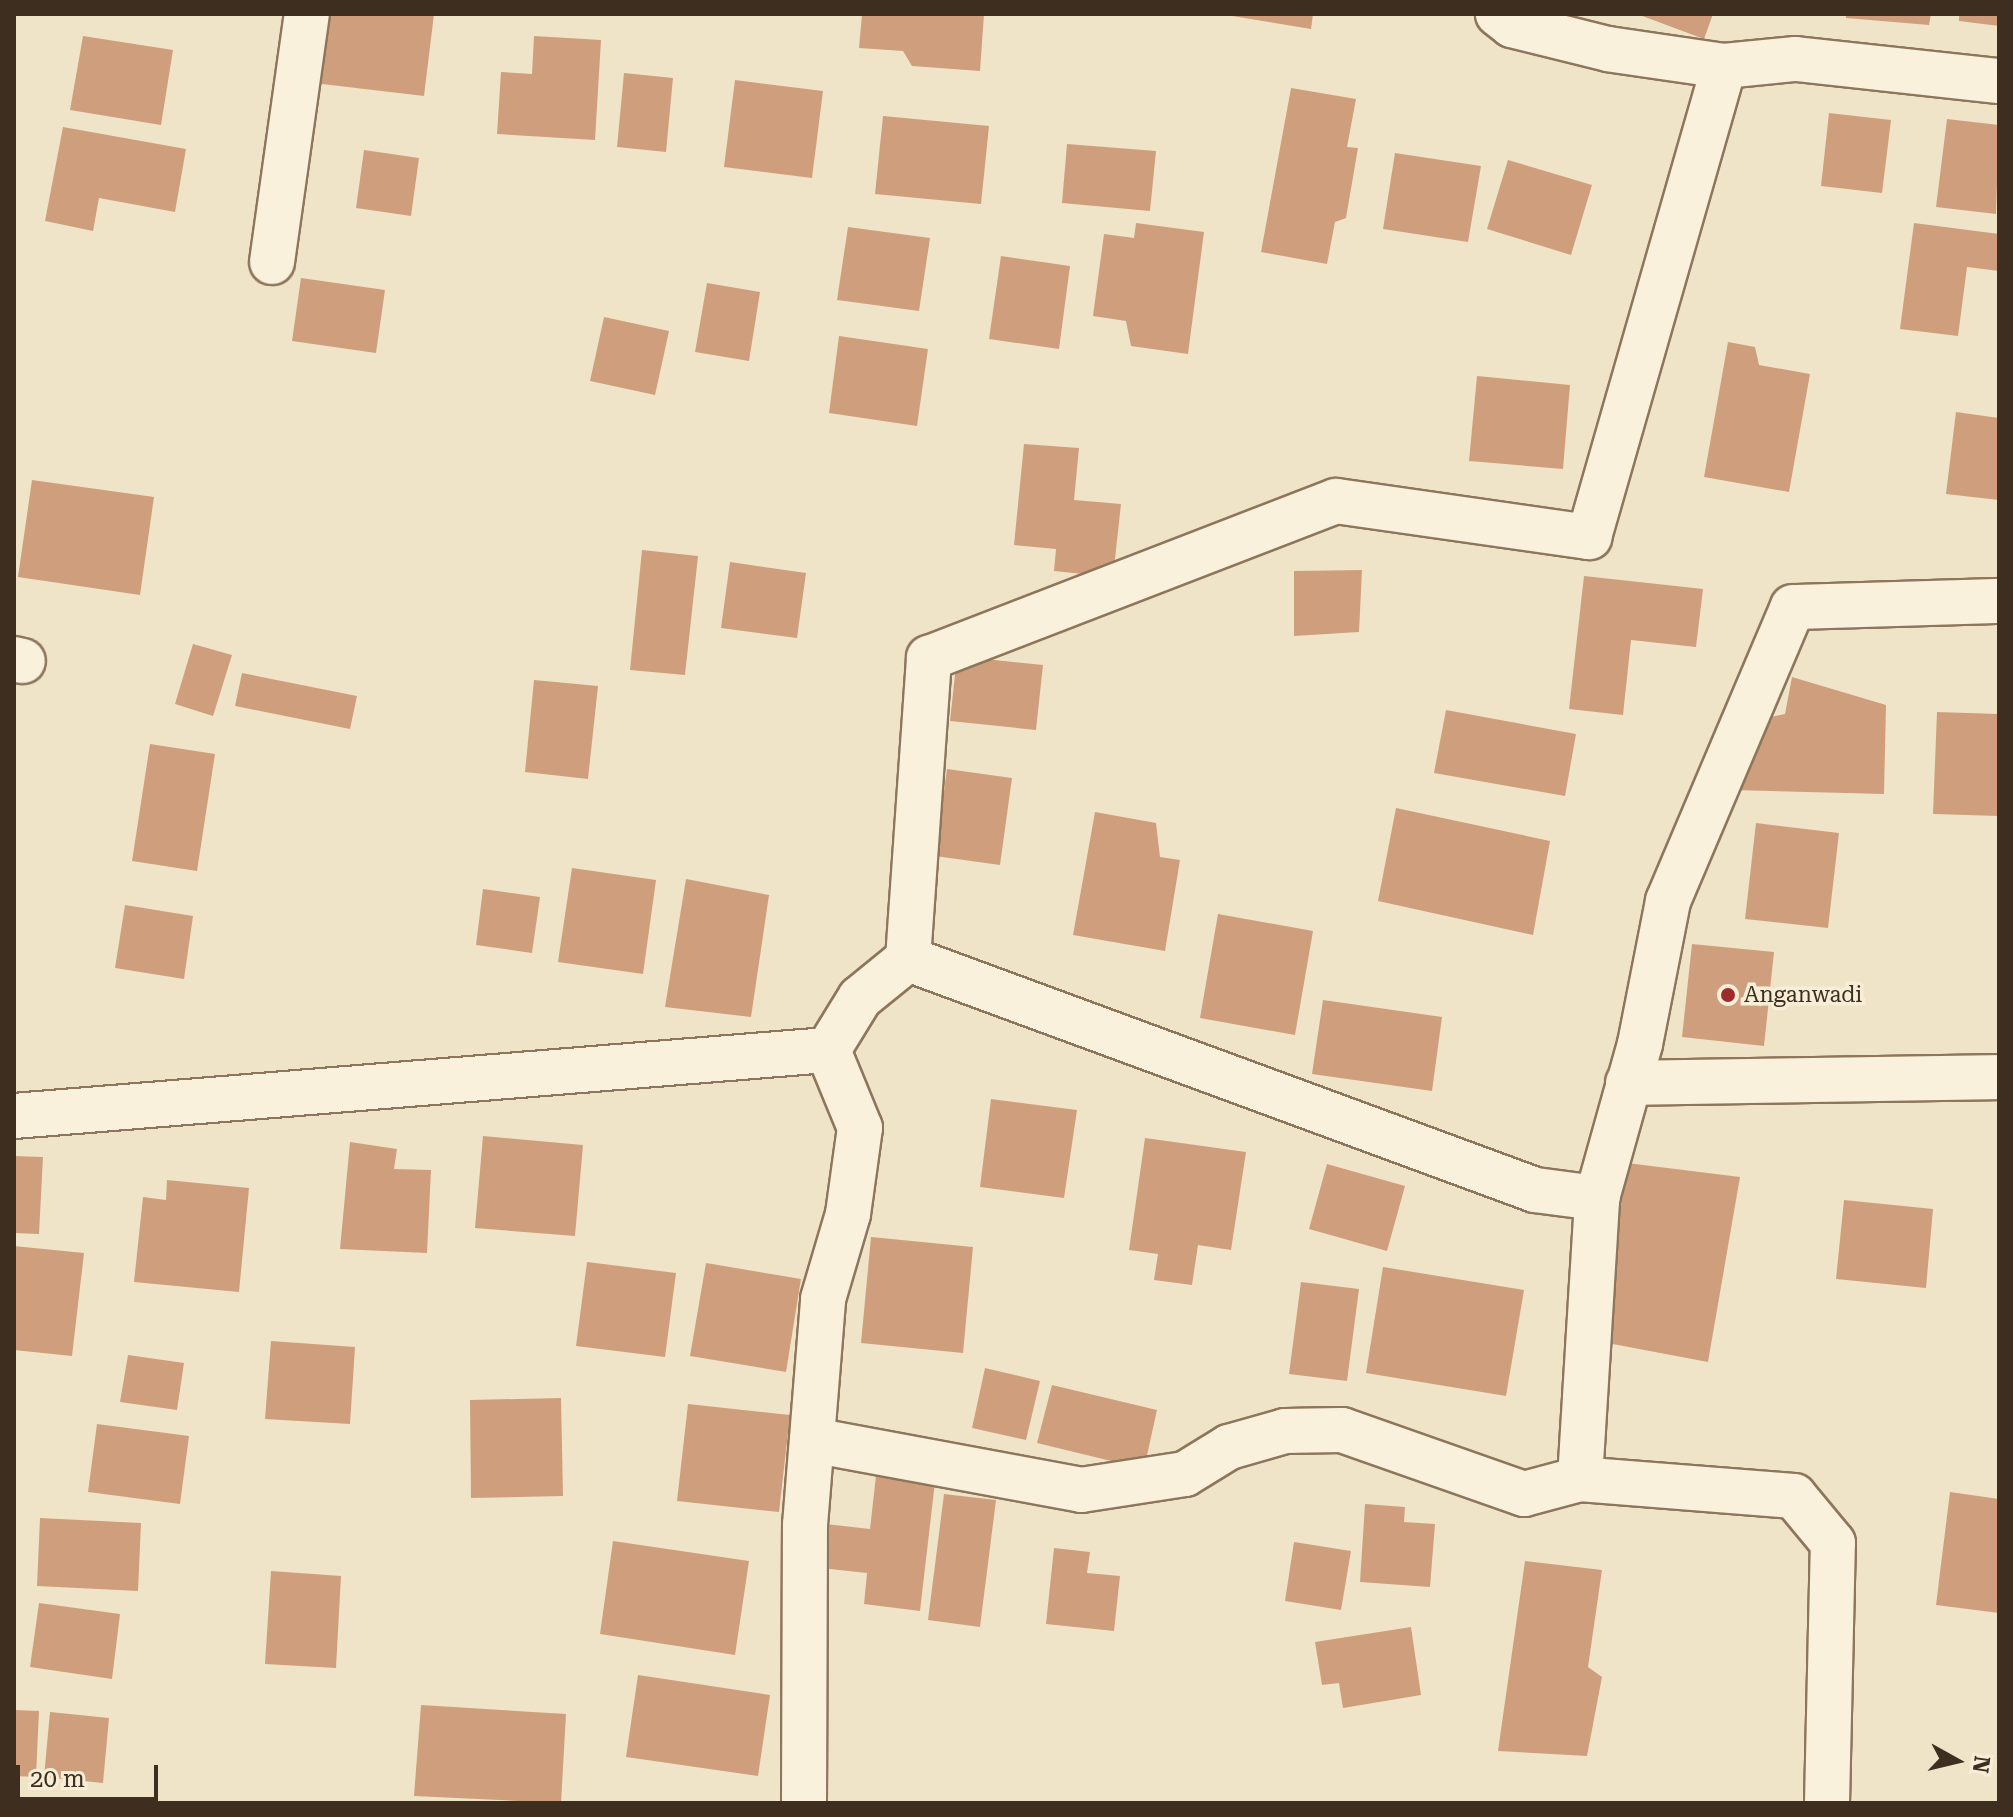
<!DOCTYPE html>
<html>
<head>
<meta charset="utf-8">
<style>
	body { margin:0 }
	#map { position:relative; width:2013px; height:1817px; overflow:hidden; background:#f0e4c8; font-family:"Roboto Serif",serif }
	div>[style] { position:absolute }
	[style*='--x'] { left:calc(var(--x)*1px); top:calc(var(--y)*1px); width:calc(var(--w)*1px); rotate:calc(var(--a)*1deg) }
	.building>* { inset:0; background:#cf9f7d }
	.roads { filter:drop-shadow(2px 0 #8d765c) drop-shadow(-2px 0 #8d765c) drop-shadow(0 2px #8d765c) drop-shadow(0 -2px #8d765c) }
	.minor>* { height:44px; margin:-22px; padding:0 22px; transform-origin:22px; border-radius:22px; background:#faf1dc }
	.dots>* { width:22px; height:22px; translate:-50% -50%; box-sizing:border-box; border:4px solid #f7eed8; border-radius:50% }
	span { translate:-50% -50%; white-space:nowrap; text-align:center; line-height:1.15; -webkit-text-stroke:7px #f7eed8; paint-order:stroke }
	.poi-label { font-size:22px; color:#3d2e20 }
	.left { translate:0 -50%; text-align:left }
	.frame { position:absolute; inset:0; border:16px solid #3d2e20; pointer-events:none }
	.north { position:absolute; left:1917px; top:1721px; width:80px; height:80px; -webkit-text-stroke:6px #f7eed8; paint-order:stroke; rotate:98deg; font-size:22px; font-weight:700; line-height:32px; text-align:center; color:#3d2e20 }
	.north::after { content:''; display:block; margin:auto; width:28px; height:36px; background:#3d2e20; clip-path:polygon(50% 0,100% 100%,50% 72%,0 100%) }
	.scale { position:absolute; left:16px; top:1765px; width:142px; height:36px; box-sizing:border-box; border:4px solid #3d2e20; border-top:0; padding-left:10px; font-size:24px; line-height:28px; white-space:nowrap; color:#3d2e20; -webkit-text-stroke:6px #f7eed8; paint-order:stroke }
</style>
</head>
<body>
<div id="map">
	<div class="building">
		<div style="clip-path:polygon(313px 14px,434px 14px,424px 96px,305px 82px)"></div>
		<div style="clip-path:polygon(862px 14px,984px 14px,980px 71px,912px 66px,903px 51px,859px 48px)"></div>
		<div style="clip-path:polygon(1220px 14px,1313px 14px,1311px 29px)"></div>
		<div style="clip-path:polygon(1637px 14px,1713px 14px,1704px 39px)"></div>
		<div style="clip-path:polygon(1846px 14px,1931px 14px,1929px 25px,1846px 18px)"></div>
		<div style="clip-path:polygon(1959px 14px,1999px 14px,1999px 26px,1959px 21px)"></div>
		<div style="clip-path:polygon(83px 36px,173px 50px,161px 125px,70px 110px)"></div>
		<div style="clip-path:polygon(534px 36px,601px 40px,595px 140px,497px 134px,501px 72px,532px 74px)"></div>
		<div style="clip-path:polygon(624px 73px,673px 78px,666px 152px,617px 147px)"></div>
		<div style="clip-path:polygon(735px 80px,823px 91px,812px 178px,724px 167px)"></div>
		<div style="clip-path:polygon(1291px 88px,1356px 99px,1347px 147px,1358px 148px,1346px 218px,1335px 222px,1327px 264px,1261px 252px)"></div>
		<div style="clip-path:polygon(1829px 113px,1891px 120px,1882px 193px,1821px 186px)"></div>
		<div style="clip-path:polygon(883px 116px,989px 126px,981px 204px,875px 194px)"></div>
		<div style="clip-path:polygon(1947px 119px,1999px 125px,1996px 214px,1936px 207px)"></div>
		<div style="clip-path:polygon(63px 127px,186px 149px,175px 212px,99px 198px,93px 231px,45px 221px)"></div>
		<div style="clip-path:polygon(1067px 144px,1156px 151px,1150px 211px,1062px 203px)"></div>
		<div style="clip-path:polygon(364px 150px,419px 158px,411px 216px,356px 208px)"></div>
		<div style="clip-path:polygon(1395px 153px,1481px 166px,1468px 242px,1383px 229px)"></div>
		<div style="clip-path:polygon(1508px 160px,1592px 185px,1571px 255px,1487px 229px)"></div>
		<div style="clip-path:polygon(1136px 223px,1204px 232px,1188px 354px,1131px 346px,1126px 321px,1093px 316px,1104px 234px,1134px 238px)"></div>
		<div style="clip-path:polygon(1914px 223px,1999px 234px,1999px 271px,1967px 267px,1958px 336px,1900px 329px)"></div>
		<div style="clip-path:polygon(848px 227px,930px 238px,919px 311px,837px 300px)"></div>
		<div style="clip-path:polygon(1001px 256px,1070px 266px,1059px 349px,989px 339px)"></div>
		<div style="clip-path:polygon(301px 278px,385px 290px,376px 353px,292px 341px)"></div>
		<div style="clip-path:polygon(707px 283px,760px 292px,749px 361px,695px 352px)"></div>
		<div style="clip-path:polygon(604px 317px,669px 331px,655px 395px,590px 381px)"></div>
		<div style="clip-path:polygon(839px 336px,928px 349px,917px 426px,829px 413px)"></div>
		<div style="clip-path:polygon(1728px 342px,1755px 347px,1759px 365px,1810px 374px,1789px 492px,1704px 477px)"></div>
		<div style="clip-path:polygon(1477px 376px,1570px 385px,1563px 469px,1469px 461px)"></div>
		<div style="clip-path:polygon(1956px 412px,1999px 418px,1999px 500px,1946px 494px)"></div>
		<div style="clip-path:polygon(1024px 444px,1079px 448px,1074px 500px,1121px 504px,1113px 577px,1054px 571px,1056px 549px,1014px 545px)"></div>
		<div style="clip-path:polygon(32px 480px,154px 497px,140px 595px,18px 577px)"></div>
		<div style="clip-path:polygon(642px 550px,698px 556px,685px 675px,630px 670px)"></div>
		<div style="clip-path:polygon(730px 562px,806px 573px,797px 638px,721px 628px)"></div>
		<div style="clip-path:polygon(1362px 570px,1359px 632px,1294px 636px,1294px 571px)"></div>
		<div style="clip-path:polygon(1584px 576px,1703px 589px,1696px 647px,1631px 640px,1623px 715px,1569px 709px)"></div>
		<div style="clip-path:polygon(193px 644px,232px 655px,213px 716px,175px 704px)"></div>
		<div style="clip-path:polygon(957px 656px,1043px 665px,1036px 730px,950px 721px)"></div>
		<div style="clip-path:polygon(242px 673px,357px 696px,350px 729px,235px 706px)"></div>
		<div style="clip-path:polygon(1792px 677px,1886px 705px,1884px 794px,1733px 790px,1757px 720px,1785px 714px)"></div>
		<div style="clip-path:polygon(534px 680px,598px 686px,588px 779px,525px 772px)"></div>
		<div style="clip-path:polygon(1446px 710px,1576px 734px,1565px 796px,1434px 773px)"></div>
		<div style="clip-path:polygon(1937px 712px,1999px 714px,1999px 816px,1933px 814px)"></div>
		<div style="clip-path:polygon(150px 744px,215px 754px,197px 871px,132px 861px)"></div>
		<div style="clip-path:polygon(947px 769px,1012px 778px,1000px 865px,935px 856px)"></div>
		<div style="clip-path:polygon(1396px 808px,1550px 841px,1533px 935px,1378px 901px)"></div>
		<div style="clip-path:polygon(1095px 812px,1156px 823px,1160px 857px,1180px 860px,1165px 951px,1073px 935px)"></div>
		<div style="clip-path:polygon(1756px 823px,1839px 833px,1828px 928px,1745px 919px)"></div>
		<div style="clip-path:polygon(572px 868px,656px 880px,643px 974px,558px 962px)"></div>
		<div style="clip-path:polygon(686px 879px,769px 895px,751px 1017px,665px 1007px)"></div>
		<div style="clip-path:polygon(483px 889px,540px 897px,532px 953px,476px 945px)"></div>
		<div style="clip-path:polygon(125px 905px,193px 916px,184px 979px,115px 968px)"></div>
		<div style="clip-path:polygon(1218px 914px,1313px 931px,1295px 1035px,1200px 1018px)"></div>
		<div style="clip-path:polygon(1692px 944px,1774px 952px,1764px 1046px,1682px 1037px)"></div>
		<div style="clip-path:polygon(1323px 1000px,1442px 1017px,1432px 1091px,1312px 1074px)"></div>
		<div style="clip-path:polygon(991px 1099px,1077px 1110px,1064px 1198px,980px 1187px)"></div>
		<div style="clip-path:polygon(483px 1136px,583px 1145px,575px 1236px,475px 1228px)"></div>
		<div style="clip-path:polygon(1145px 1138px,1246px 1152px,1231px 1250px,1198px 1245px,1192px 1285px,1154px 1280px,1158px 1254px,1129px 1250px)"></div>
		<div style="clip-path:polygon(350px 1142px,397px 1149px,394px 1169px,431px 1170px,427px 1253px,340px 1249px)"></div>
		<div style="clip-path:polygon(14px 1156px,43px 1157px,39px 1234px,14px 1233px)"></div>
		<div style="clip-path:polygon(1627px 1163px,1740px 1177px,1708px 1362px,1602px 1342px)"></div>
		<div style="clip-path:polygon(1327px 1164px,1405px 1186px,1387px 1251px,1309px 1229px)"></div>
		<div style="clip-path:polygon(167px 1180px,249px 1188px,239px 1292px,134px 1282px,143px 1197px,166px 1200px)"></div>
		<div style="clip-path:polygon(1844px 1200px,1933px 1209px,1926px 1288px,1836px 1279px)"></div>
		<div style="clip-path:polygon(871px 1237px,973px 1247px,963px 1353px,861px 1343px)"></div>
		<div style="clip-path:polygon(14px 1246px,84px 1253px,72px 1356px,14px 1350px)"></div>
		<div style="clip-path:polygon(587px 1262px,676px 1273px,665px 1357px,576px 1346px)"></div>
		<div style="clip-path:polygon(706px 1263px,801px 1279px,786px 1372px,690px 1356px)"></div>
		<div style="clip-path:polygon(1383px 1267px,1524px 1290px,1506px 1396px,1366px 1373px)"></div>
		<div style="clip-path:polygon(1301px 1282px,1359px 1289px,1347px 1381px,1289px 1374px)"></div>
		<div style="clip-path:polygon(271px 1341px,355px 1347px,350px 1424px,265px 1419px)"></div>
		<div style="clip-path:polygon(128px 1355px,184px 1363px,177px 1410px,120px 1402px)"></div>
		<div style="clip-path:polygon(985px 1368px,1040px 1381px,1026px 1440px,972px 1428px)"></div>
		<div style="clip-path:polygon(1052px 1385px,1157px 1410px,1144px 1469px,1037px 1443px)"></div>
		<div style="clip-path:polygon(561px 1398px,563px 1496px,471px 1498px,470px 1400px)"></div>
		<div style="clip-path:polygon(688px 1404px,790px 1415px,779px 1512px,677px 1501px)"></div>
		<div style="clip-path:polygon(97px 1424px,189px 1436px,180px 1504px,88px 1492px)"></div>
		<div style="clip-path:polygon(876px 1476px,935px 1482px,920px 1611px,864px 1604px,867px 1573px,821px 1568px,826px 1524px,870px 1529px)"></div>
		<div style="clip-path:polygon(1950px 1492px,1999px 1499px,1999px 1613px,1936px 1605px)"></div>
		<div style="clip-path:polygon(944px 1494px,996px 1500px,980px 1627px,928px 1620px)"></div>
		<div style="clip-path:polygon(1365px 1504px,1405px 1507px,1404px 1522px,1435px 1524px,1430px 1587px,1360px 1582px)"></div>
		<div style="clip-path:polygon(40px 1518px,141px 1523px,138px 1591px,37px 1586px)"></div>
		<div style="clip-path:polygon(613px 1541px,749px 1561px,735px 1655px,600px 1634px)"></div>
		<div style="clip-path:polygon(1294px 1542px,1351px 1551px,1341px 1610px,1285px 1601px)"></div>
		<div style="clip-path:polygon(1054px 1548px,1090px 1552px,1087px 1573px,1120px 1576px,1114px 1631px,1046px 1624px)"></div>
		<div style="clip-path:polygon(1525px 1561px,1602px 1570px,1588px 1667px,1602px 1677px,1587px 1756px,1498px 1751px)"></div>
		<div style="clip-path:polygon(271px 1571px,341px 1576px,336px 1668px,265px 1664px)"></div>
		<div style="clip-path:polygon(39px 1603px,120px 1614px,112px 1679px,30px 1667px)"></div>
		<div style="clip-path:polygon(1411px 1627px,1421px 1695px,1343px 1708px,1339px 1683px,1322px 1685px,1315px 1642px)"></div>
		<div style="clip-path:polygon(638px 1675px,770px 1695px,758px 1776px,626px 1757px)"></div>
		<div style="clip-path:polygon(421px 1705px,566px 1714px,561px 1803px,414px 1796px)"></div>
		<div style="clip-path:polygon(14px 1710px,39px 1711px,36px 1777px,14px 1776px)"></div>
		<div style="clip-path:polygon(50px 1712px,109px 1718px,103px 1783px,44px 1777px)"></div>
	</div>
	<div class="roads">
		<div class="minor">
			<div style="--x:1724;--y:66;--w:72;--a:-5.6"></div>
			<div style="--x:1796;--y:59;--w:204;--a:6.2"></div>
			<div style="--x:272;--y:262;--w:250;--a:-82"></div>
			<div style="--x:14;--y:659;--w:9;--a:13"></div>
			<div style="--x:908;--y:959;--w:668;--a:20.22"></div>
			<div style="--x:1535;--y:1190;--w:63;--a:7.4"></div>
			<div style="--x:828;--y:1050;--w:61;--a:-58.4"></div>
			<div style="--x:860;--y:998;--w:62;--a:-39.1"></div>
			<div style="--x:908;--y:959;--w:302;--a:-86"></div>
			<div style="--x:929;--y:658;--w:436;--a:-21.1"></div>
			<div style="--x:1336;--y:501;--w:256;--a:8.1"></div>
			<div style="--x:1589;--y:537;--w:490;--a:-74"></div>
			<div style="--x:1724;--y:66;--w:117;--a:-171.7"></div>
			<div style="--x:1608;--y:49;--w:99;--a:-166"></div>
			<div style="--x:1512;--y:25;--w:18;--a:-142"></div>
			<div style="--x:1628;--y:1083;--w:371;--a:-0.9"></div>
			<div style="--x:14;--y:1116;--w:817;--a:-4.64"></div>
			<div style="--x:812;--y:1440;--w:274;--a:10.5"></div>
			<div style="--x:1081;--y:1490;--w:105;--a:-8.7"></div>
			<div style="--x:1185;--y:1474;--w:52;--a:-31.5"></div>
			<div style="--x:1229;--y:1447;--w:58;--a:-15.9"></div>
			<div style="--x:1285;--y:1431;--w:57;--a:-1"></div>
			<div style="--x:1342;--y:1430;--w:193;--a:19.4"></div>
			<div style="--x:1524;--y:1494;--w:58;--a:-15"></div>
			<div style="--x:804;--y:1803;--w:278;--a:-89.8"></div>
			<div style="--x:805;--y:1525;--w:227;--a:-85.4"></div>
			<div style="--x:823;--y:1299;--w:89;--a:-73.6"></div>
			<div style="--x:848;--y:1214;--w:87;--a:-82.1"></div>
			<div style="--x:860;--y:1128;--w:84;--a:-112.3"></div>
			<div style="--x:1827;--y:1803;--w:260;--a:-88.7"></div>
			<div style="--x:1833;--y:1543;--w:61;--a:-129.7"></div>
			<div style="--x:1794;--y:1496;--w:215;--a:-175.5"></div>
			<div style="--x:1580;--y:1479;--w:282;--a:-86.5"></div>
			<div style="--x:1597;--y:1198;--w:160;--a:-74.4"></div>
			<div style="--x:1640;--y:1044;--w:146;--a:-78.9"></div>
			<div style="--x:1668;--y:901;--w:319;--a:-67"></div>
			<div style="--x:1793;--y:607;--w:206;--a:-1.7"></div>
		</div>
	</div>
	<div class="dots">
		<div style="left:1728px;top:995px;background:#9e2a2b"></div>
	</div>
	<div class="poi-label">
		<span class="left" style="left:1744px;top:995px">Anganwadi</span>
	</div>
	<div class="frame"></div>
	<div class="north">N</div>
	<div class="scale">20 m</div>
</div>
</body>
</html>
